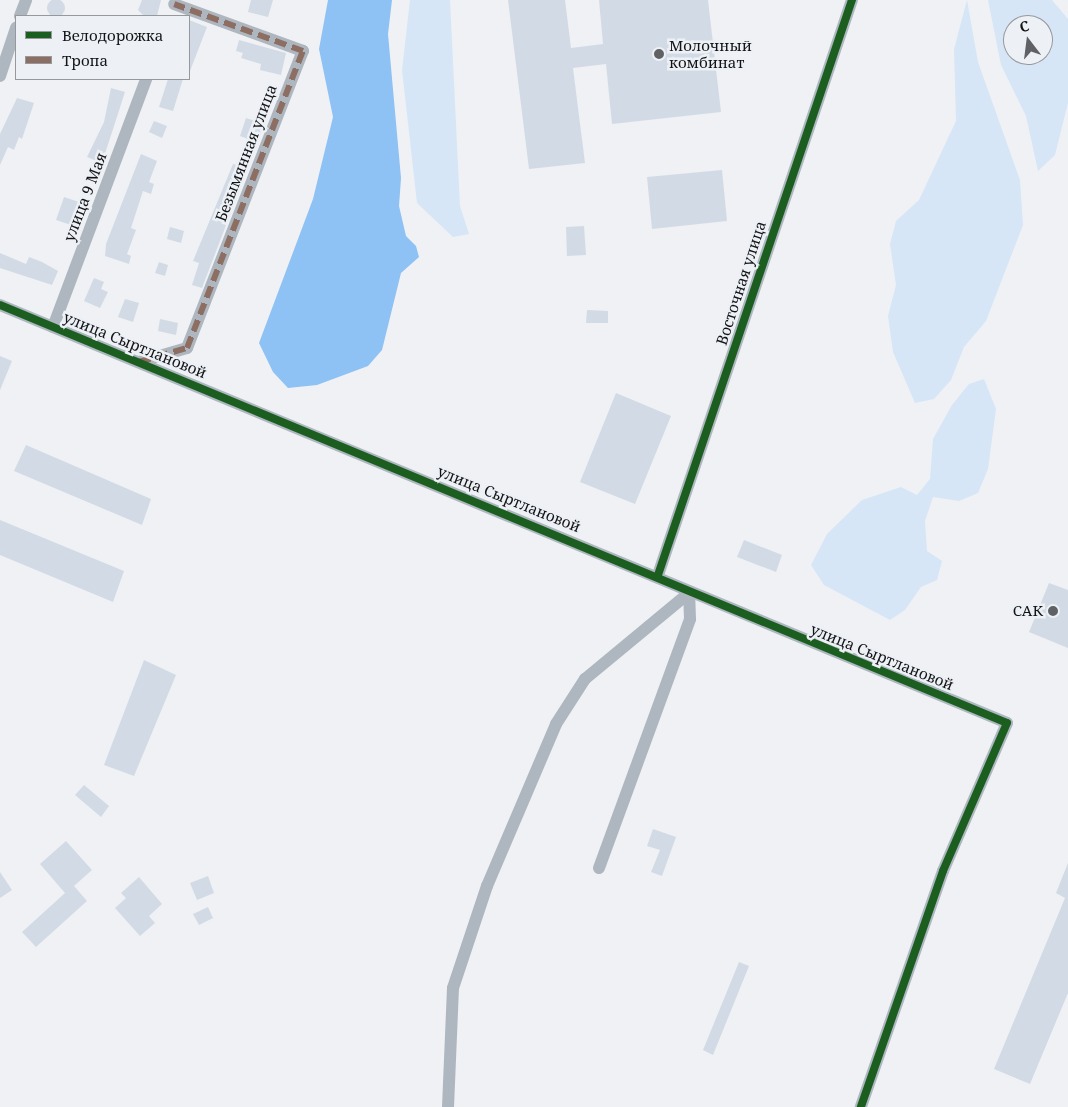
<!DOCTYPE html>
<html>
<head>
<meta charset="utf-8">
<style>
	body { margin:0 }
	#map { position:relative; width:1068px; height:1107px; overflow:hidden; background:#eff1f4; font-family:"Noto Serif",serif }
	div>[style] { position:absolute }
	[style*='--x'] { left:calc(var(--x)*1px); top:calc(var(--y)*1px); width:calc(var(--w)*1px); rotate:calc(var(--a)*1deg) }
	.green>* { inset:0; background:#d6e6f7 }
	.water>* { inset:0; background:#8ec1f4 }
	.building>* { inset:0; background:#d2dbe5 }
	.round { border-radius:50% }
	.minor>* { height:12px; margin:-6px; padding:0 6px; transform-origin:6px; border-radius:6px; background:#aeb7c0 }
	.quiet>* { height:6px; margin-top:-3px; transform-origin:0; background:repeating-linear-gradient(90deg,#8d6e63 0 12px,transparent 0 18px) }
	.cycleway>* { height:8px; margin:-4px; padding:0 4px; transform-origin:4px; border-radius:4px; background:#1b5e20 }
	.dots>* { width:14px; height:14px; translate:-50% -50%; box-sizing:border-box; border:2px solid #edf1f6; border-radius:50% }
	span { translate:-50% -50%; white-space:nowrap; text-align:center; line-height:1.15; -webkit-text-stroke:5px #edf1f6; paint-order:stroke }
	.poi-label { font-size:15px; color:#131416 }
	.left { translate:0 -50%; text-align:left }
	.right { translate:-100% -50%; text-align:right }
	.street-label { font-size:15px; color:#131416 }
	.legend { position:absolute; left:15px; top:15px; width:175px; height:65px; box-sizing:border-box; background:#edf1f6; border:1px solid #96999c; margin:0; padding:6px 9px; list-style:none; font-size:15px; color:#131416 }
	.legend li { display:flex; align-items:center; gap:10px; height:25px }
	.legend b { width:25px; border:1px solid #96999c }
	.north { position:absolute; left:1003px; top:15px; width:50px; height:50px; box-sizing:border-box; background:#edf1f6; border:1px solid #96999c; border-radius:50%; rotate:345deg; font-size:14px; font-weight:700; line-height:20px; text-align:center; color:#131416 }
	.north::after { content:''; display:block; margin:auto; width:18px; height:22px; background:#606164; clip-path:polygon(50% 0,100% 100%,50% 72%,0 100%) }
</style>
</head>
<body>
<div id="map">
	<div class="green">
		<div style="clip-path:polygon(410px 0,450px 0,460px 206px,469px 234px,453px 237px,417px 203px,402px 70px)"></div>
		<div style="clip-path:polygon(967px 0,978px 62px,1020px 180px,1023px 225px,986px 321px,964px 347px,951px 380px,934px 399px,915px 403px,893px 352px,888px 316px,896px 285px,890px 244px,896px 221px,919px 200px,956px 121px,954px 49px)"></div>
		<div style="clip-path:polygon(evenodd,988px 0,1052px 0,1068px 19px,1068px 103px,1055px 155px,1038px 171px,1026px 116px,1001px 65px,988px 0,1013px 25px,1043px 25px,1043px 55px,1013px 55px,1013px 25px)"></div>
		<div style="clip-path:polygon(984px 379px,996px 409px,988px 469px,978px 493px,959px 501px,933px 497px,925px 521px,927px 551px,942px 561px,937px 580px,921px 587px,905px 610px,890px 620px,824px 585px,811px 565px,827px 534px,862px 500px,901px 487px,917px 495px,930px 479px,933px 439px,952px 405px,969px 384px)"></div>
	</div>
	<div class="water">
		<div style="clip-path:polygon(328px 0,392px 0,388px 34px,401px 178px,399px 206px,406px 236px,416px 246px,419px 257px,401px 273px,382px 350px,368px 366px,317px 385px,288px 388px,273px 372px,259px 343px,313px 199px,333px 117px,319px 49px)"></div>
	</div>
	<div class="building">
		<div class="round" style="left:47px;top:-1px;width:18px;height:18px"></div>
		<div style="clip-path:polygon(142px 0,161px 0,157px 16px,144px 16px,138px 10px)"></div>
		<div style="clip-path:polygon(251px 0,273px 0,268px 17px,248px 12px)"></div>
		<div style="clip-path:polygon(508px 0,565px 0,571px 48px,603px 44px,599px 0,708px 0,721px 112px,612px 124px,606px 64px,573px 68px,585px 163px,529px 169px)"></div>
		<div style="clip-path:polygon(189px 20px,207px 27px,190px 71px,189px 71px)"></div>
		<div style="clip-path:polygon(239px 40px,286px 53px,281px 75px,260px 70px,261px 64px,241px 58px,243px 53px,236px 51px)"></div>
		<div style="clip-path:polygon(168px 79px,183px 79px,173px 111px,159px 107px)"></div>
		<div style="clip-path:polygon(111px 88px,125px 92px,102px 163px,87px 157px,104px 122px)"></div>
		<div style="clip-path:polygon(17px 98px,34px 103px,22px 139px,19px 137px,14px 150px,8px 147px,0 165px,0 134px)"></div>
		<div style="clip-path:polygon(246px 118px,264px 124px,257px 142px,240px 136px)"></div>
		<div style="clip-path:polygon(154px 121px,167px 126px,162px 138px,149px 132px)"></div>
		<div style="clip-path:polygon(141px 154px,157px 161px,149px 182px,154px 184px,151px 194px,143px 191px,131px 228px,136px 230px,127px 254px,131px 256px,129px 264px,105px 256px,106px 244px)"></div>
		<div style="clip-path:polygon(233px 164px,248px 168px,202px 288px,192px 285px,199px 263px,193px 261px)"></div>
		<div style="clip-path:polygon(722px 170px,727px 221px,652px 229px,647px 177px)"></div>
		<div style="clip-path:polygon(64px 197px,85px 204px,77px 227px,56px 220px)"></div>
		<div style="clip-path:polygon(584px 226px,586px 255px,567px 256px,566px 227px)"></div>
		<div style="clip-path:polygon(170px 227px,184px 231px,181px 243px,167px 239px)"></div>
		<div style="clip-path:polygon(0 253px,26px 264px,29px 257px,42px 262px,58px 271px,52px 285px,0 268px)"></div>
		<div style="clip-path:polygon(159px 262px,168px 265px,165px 276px,155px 273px)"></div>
		<div style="clip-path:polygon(94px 278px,104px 282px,101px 289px,108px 292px,100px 308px,84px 301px)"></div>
		<div style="clip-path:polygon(125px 299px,139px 303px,133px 322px,118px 317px)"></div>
		<div style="clip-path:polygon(587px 310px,608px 311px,608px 323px,586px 323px)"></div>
		<div style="clip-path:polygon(160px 319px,178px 323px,176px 335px,158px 331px)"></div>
		<div style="clip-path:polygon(0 356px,12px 361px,0 390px)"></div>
		<div style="clip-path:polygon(616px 393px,671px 416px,635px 504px,580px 482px)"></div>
		<div style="clip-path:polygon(26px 445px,151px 499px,142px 525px,14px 471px)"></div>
		<div style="clip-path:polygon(0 520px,124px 571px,113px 602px,0 555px)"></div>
		<div style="clip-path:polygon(744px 540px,782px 555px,776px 572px,737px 557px)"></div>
		<div style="clip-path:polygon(1049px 583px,1068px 590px,1068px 648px,1029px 632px)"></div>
		<div style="clip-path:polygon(144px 660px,176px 675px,134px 776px,104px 765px)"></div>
		<div style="clip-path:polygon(84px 785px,109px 806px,101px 817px,75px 795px)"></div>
		<div style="clip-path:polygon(653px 829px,676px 837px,662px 876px,651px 872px,660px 850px,647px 846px)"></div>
		<div style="clip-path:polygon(66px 841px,92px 870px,74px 886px,87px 901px,36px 947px,22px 932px,65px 893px,40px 864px)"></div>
		<div style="clip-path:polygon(1068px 863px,1068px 993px,1030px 1084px,994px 1069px,1065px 898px,1056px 893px)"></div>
		<div style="clip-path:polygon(0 872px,12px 890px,0 898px)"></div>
		<div style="clip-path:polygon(208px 876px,214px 893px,197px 900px,190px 883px)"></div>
		<div style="clip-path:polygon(139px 877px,162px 904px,149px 916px,155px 923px,140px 936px,115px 908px,126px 898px,121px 893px)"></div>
		<div style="clip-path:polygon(208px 907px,213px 918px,199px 925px,193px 914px)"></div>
		<div style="clip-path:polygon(739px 962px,749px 966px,713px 1055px,703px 1050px)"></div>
	</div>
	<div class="minor">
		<div style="--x:20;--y:16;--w:17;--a:-69"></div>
		<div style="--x:0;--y:76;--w:51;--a:-71.6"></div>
		<div style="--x:0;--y:305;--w:1090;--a:22.54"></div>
		<div style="--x:1007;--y:723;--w:161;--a:113.4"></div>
		<div style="--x:943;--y:871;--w:250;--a:109.2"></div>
		<div style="--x:53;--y:327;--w:265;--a:-69.4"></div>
		<div style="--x:139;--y:362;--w:50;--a:-16.3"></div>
		<div style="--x:187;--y:348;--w:319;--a:-68.7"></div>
		<div style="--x:303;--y:51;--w:137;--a:-160"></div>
		<div style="--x:658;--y:575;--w:607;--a:-71.36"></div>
		<div style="--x:599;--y:868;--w:265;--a:-69.9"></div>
		<div style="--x:690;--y:619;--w:26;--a:-92"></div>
		<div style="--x:448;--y:1107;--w:119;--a:-87.6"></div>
		<div style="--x:453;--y:988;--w:108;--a:-71.6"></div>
		<div style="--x:487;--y:886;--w:176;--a:-66.9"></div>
		<div style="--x:556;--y:724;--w:54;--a:-57.2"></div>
		<div style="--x:585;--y:679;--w:135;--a:-39.6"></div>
	</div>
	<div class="quiet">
		<div style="--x:139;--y:362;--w:50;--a:-16.3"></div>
		<div style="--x:187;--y:348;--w:319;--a:-68.7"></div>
		<div style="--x:303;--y:51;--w:137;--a:-160"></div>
	</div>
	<div class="cycleway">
		<div style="--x:0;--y:305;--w:1090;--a:22.54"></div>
		<div style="--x:1007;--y:723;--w:161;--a:113.4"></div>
		<div style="--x:943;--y:871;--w:250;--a:109.2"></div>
		<div style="--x:658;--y:575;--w:607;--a:-71.36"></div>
	</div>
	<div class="dots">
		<div style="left:659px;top:54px;background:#606164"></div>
		<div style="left:1053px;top:611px;background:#606164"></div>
	</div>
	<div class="poi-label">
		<span class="left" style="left:669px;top:54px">Молочный<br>комбинат</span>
		<span class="right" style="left:1043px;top:611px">САК</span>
	</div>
	<div class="street-label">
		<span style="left:246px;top:153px;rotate:-69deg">Безымянная улица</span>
		<span style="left:85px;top:197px;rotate:-69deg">улица 9 Мая</span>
		<span style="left:741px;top:283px;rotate:-72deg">Восточная улица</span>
		<span style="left:135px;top:345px;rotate:22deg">улица Сыртлановой</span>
		<span style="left:509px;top:499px;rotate:22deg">улица Сыртлановой</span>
		<span style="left:882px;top:657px;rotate:22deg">улица Сыртлановой</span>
	</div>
	<ul class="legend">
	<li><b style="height:6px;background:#1b5e20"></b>Велодорожка</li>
	<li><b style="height:6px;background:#8d6e63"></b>Тропа</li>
	</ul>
	<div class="north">С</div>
</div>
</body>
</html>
